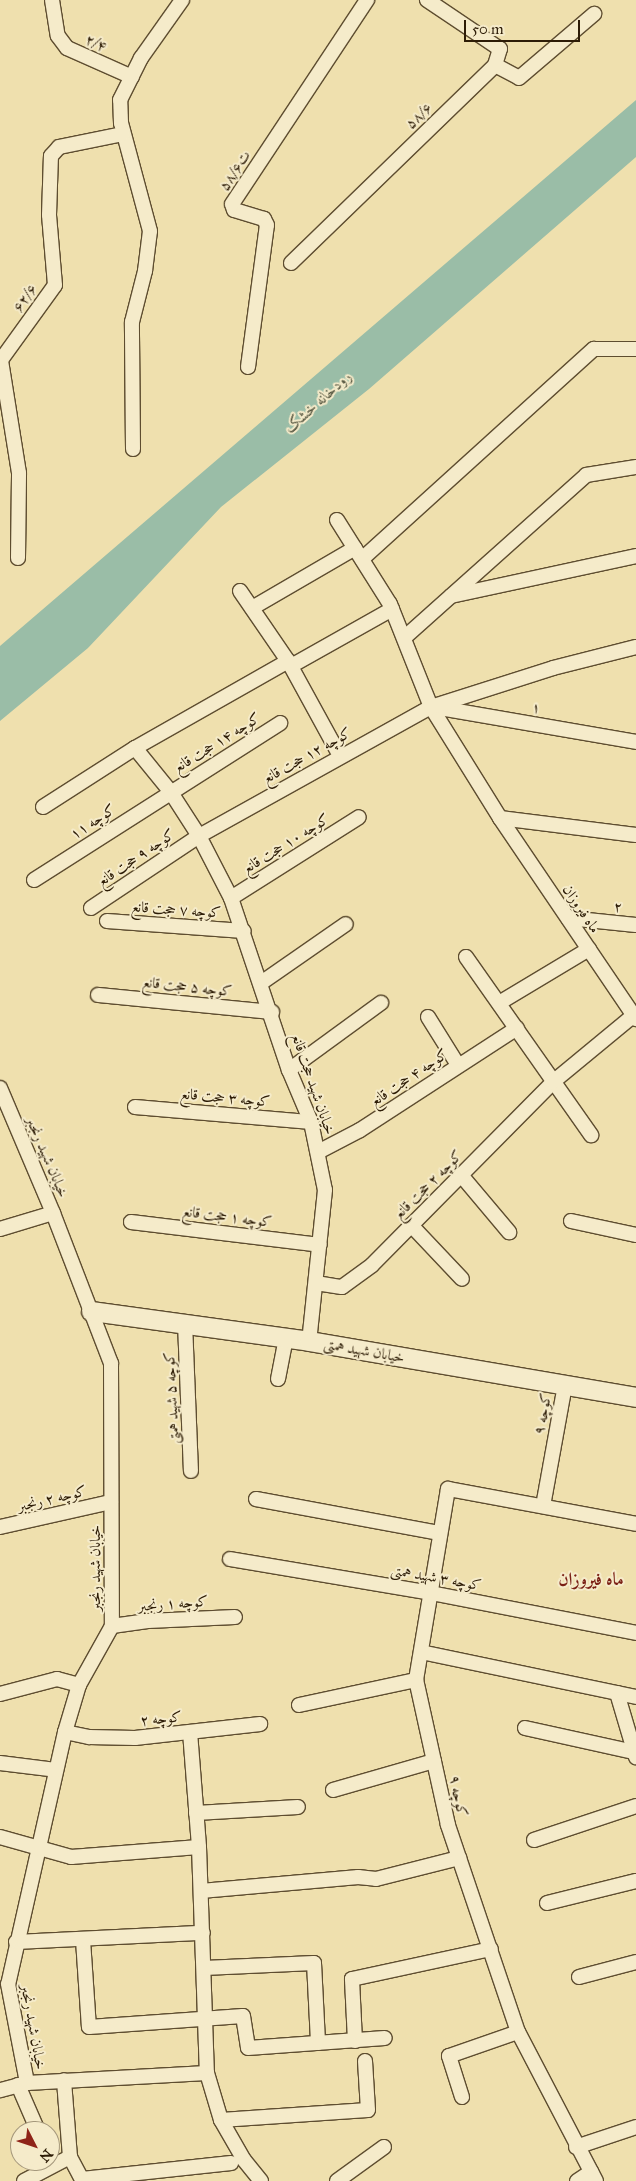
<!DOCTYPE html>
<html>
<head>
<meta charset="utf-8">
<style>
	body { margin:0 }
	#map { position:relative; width:636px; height:2181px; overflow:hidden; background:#efe0ae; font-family:"IM FELL Great Primer",Amiri,serif }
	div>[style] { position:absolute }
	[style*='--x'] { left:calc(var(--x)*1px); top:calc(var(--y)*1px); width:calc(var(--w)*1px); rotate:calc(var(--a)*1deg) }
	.water>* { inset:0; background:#9abda7 }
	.roads { filter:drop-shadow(1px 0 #5e4d30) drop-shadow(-1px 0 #5e4d30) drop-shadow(0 1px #5e4d30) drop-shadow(0 -1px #5e4d30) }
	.street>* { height:14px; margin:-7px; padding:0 7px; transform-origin:7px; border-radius:7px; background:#f5ebca }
	.secondary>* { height:19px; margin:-9.5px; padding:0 9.5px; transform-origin:9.5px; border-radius:9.5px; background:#f5ebca }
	span { translate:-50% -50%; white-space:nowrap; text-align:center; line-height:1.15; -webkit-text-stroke:4px #f5ebca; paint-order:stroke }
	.street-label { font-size:15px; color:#2d1c06 }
	.water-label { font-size:16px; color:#53543e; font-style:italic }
	.quarter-label { font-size:18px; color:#7a1f14; font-weight:700 }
	.north { position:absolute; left:10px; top:2121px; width:50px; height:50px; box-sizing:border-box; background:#f5ebca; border:1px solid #a5987c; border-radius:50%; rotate:131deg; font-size:14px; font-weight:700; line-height:20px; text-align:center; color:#2d1c06 }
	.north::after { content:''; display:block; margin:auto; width:18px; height:22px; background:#8f2418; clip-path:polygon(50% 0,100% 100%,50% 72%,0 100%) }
	.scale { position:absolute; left:464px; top:20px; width:116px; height:22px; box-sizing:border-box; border:2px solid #2d1c06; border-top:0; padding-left:6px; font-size:15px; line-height:18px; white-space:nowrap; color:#2d1c06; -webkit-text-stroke:4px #f5ebca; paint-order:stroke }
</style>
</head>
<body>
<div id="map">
	<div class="water">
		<div style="clip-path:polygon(636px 100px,636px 157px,369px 389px,221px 507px,88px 648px,0 721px,0 646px)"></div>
	</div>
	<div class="roads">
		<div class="street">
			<div style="--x:52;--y:0;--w:36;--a:81"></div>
			<div style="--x:58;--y:36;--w:15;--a:53"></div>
			<div style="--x:67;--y:48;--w:71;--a:24"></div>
			<div style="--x:495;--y:65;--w:27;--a:28"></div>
			<div style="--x:519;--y:78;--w:99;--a:-40.5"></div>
			<div style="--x:291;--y:263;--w:284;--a:-44.1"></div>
			<div style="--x:495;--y:65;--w:17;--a:-73"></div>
			<div style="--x:500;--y:49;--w:88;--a:-146.1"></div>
			<div style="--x:248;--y:367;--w:143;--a:-82.4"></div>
			<div style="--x:267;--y:225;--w:7;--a:-117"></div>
			<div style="--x:264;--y:219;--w:31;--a:-163"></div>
			<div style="--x:234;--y:210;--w:6;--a:-108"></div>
			<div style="--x:232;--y:204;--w:245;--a:-56.5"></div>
			<div style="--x:133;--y:449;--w:127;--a:-90.5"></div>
			<div style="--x:132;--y:322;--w:53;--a:-75.7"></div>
			<div style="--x:145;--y:271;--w:40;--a:-82.9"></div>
			<div style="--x:150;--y:231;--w:112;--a:-105"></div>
			<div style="--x:121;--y:123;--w:23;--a:-92"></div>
			<div style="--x:120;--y:100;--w:47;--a:-63.4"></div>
			<div style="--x:141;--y:58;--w:71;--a:-54.7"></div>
			<div style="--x:337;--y:520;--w:99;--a:57.8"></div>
			<div style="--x:390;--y:604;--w:111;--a:68.3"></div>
			<div style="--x:431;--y:707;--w:131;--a:58.1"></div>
			<div style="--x:500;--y:818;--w:243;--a:55.9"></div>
			<div style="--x:18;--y:558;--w:85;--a:-89.3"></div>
			<div style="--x:19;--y:473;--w:114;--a:-99.1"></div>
			<div style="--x:1;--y:360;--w:92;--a:-54.2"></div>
			<div style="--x:55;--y:285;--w:70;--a:-94.9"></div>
			<div style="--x:49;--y:215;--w:59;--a:-88.1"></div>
			<div style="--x:51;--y:156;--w:12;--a:-48"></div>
			<div style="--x:59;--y:147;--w:65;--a:-11.5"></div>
			<div style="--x:362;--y:559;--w:313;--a:-42.2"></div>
			<div style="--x:594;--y:349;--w:42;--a:0"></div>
			<div style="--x:240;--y:591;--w:85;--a:55.6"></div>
			<div style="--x:288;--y:661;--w:108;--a:61.3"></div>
			<div style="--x:451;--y:596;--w:189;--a:-12.2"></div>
			<div style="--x:252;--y:608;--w:119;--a:-30.2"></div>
			<div style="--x:404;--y:638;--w:244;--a:-41.8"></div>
			<div style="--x:586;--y:475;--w:51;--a:-9.1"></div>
			<div style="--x:291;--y:666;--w:116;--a:-29.4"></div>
			<div style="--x:434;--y:707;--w:205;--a:9.8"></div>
			<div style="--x:135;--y:748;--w:55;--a:50.9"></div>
			<div style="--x:170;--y:791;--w:54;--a:57.2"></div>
			<div style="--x:199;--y:836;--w:70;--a:62.7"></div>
			<div style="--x:231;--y:898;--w:182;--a:71.4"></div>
			<div style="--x:289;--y:1070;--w:56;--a:67.1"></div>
			<div style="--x:311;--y:1122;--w:69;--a:78.4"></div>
			<div style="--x:325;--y:1190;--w:152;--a:96"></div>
			<div style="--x:43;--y:807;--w:109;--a:-32.7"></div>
			<div style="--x:135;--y:748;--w:176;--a:-29.6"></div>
			<div style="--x:500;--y:818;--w:137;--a:7.1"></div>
			<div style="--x:34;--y:880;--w:292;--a:-32.5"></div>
			<div style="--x:231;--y:898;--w:151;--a:-32.3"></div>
			<div style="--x:91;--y:908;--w:130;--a:-33.7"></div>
			<div style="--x:199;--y:836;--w:265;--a:-29.1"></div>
			<div style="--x:431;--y:707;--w:128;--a:-17.7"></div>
			<div style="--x:553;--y:668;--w:86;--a:-14.2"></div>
			<div style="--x:568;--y:918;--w:68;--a:5.9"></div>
			<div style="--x:107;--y:921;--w:137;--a:4.2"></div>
			<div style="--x:466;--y:957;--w:218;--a:54.9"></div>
			<div style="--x:261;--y:983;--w:103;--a:-34.8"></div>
			<div style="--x:98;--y:995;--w:175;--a:5.6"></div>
			<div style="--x:499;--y:1003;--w:105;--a:-31"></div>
			<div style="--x:428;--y:1017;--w:57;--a:58"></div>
			<div style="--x:289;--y:1070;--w:114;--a:-36.1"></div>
			<div style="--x:0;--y:1088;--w:136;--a:67"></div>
			<div style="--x:53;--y:1213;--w:161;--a:68.9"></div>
			<div style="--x:111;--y:1363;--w:263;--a:89.8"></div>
			<div style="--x:112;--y:1626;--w:68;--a:119.2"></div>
			<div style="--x:79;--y:1685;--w:49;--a:106.6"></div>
			<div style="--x:65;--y:1732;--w:258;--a:102.7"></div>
			<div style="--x:8;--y:1984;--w:101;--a:79.1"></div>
			<div style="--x:27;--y:2083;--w:28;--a:165"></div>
			<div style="--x:135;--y:1107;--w:177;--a:4.9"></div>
			<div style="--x:318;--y:1152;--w:47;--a:-27.6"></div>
			<div style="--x:360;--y:1130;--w:187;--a:-33"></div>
			<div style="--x:461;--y:1175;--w:75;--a:49.9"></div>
			<div style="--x:571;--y:1221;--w:66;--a:12.2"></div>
			<div style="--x:131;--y:1222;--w:190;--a:6.9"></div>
			<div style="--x:411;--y:1225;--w:74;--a:46.6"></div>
			<div style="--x:0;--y:1229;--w:55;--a:-16.8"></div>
			<div style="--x:316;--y:1283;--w:26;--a:9"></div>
			<div style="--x:342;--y:1287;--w:37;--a:-36"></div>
			<div style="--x:372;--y:1265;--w:257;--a:-45.3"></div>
			<div style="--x:553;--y:1082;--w:105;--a:-39.6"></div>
			<div style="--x:185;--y:1323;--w:148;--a:87.7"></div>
			<div style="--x:278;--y:1379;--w:42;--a:-79"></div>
			<div style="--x:256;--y:1499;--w:187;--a:10.5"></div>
			<div style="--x:543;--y:1506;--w:123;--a:-79.7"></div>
			<div style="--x:0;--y:1527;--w:114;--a:-12.7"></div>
			<div style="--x:230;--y:1559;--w:204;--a:9.6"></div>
			<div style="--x:431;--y:1593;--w:209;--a:11"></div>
			<div style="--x:112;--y:1626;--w:36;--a:-8"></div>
			<div style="--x:148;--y:1621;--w:87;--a:-2.6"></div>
			<div style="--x:421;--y:1652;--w:220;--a:11.8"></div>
			<div style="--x:617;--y:1693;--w:67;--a:73.5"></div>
			<div style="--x:0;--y:1694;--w:59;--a:-14.7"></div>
			<div style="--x:57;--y:1679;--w:23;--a:15"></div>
			<div style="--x:299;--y:1705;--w:120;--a:-12.1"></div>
			<div style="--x:525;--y:1728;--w:112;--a:12.4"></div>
			<div style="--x:65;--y:1732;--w:25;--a:12"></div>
			<div style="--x:89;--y:1737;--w:46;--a:1.2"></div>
			<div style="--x:135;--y:1738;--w:126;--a:-6.4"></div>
			<div style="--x:190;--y:1732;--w:115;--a:85.5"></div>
			<div style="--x:199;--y:1847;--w:226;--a:88"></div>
			<div style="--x:0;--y:1763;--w:56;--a:7.1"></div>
			<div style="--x:333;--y:1790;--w:105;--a:-16"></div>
			<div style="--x:196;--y:1813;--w:102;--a:-3.4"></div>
			<div style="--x:0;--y:1837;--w:74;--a:15.7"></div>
			<div style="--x:71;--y:1857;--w:128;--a:-4.5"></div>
			<div style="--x:534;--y:1840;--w:108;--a:-18.4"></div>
			<div style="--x:201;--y:1891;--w:158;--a:-5.1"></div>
			<div style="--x:358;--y:1877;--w:18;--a:6"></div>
			<div style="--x:376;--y:1879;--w:86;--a:-14.2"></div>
			<div style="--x:547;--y:1903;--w:92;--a:-13.9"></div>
			<div style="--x:83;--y:1940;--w:87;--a:86.1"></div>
			<div style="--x:89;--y:2027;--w:154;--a:-4.1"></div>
			<div style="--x:243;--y:2016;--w:32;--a:81"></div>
			<div style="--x:248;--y:2048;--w:137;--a:-4.2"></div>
			<div style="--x:16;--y:1942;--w:187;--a:-2.8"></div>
			<div style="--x:204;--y:1968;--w:110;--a:-2.6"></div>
			<div style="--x:314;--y:1963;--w:80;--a:87.1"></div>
			<div style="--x:579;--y:1977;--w:59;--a:-14.7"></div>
			<div style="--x:355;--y:2041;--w:62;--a:-92.8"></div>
			<div style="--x:352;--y:1979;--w:142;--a:-12.2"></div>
			<div style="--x:27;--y:2083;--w:180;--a:-3.2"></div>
			<div style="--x:207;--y:2073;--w:49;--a:73.4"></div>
			<div style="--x:221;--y:2120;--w:46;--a:60.1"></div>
			<div style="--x:244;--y:2160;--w:27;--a:51"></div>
			<div style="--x:18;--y:2085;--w:50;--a:66.5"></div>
			<div style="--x:462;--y:2097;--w:43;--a:-107.6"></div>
			<div style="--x:449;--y:2056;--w:73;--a:-19.2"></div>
			<div style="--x:221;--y:2120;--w:147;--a:-3.9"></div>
			<div style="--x:368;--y:2110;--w:49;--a:-93.5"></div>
			<div style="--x:576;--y:2147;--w:63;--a:-18.4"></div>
			<div style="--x:70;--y:2157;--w:27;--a:62"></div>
			<div style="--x:82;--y:2179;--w:150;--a:-6.1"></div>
			<div style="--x:24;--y:2181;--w:52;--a:-27.6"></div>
			<div style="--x:70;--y:2157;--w:77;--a:-94.5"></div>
			<div style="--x:337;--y:2181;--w:58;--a:-35.9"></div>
			<div style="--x:577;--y:2181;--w:17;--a:-33"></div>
			<div style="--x:596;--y:2181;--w:168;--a:-117.6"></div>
			<div style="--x:518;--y:2032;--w:219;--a:-108.7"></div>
			<div style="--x:448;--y:1825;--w:148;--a:-102.4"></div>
			<div style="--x:416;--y:1680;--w:194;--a:-80.5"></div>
			<div style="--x:448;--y:1489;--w:191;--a:10.5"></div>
		</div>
		<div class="secondary">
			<div style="--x:91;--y:1311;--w:220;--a:7.8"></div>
			<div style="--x:309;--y:1341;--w:332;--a:9.7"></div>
		</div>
	</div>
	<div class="street-label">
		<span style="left:96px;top:43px;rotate:24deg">۲/۴</span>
		<span style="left:419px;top:116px;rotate:-44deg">۵۸/۶</span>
		<span style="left:235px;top:171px;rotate:-57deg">۵۸/۶ت</span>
		<span style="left:25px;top:298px;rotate:-54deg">۶۲/۶</span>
		<span style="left:536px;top:708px;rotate:10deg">۱</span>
		<span style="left:217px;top:743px;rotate:-32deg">کوچه ۱۴ حجت قانع</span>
		<span style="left:307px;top:756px;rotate:-29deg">کوچه ۱۲ حجت قانع</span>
		<span style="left:93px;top:822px;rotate:-33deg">کوچه ۱۱</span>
		<span style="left:286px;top:844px;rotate:-32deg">کوچه ۱۰ حجت قانع</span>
		<span style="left:136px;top:858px;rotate:-34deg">کوچه ۹ حجت قانع</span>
		<span style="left:618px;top:907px;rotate:6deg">۲</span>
		<span style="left:581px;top:909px;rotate:56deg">ماه فیروزان</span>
		<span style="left:176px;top:910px;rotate:4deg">کوچه ۷ حجت قانع</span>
		<span style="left:187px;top:987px;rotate:6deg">کوچه ۵ حجت قانع</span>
		<span style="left:409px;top:1078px;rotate:-34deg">کوچه ۴ حجت قانع</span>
		<span style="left:313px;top:1084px;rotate:71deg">خیابان شهید حجت قانع</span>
		<span style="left:225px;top:1098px;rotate:5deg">کوچه ۳ حجت قانع</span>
		<span style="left:47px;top:1157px;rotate:67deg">خیابان شهید رنجبر</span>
		<span style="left:428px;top:1185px;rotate:-45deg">کوچه ۲ حجت قانع</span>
		<span style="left:227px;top:1217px;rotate:7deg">کوچه ۱ حجت قانع</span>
		<span style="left:364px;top:1351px;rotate:10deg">خیابان شهید همتی</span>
		<span style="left:172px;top:1398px;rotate:-93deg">کوچه ۵ شهید همتی</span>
		<span style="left:543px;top:1414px;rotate:-80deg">کوچه ۹</span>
		<span style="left:52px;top:1499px;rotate:-13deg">کوچه ۲ رنجبر</span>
		<span style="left:96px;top:1568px;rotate:-90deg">خیابان شهید رنجبر</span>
		<span style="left:436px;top:1578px;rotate:10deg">کوچه ۳ شهید همتی</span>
		<span style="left:173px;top:1604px;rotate:-4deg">کوچه ۱ رنجبر</span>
		<span style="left:161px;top:1719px;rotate:-6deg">کوچه ۲</span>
		<span style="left:458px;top:1796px;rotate:78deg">کوچه ۹</span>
		<span style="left:33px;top:2027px;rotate:80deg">خیابان شهید رنجبر</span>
	</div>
	<div class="water-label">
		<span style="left:318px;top:402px;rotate:-42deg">رودخانه خشک</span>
	</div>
	<div class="quarter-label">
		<span style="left:591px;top:1579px">ماه فیروزان</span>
	</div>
	<div class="north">N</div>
	<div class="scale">50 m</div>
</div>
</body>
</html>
